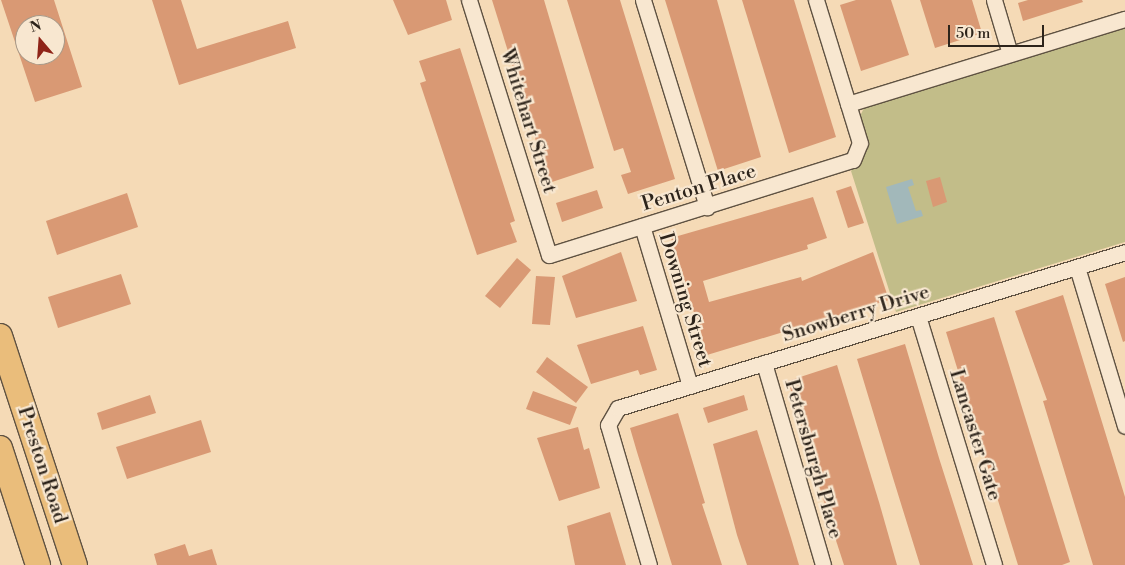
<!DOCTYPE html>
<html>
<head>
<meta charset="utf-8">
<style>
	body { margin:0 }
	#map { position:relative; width:1125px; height:565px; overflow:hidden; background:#f5dab6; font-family:"Libre Bodoni",serif }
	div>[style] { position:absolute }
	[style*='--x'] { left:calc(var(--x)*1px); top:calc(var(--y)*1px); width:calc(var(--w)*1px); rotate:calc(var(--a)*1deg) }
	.green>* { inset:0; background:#c2bd89 }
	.water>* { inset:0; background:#a2b8ba }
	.building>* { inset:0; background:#d99974 }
	.roads { filter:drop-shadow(1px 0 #5f5242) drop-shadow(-1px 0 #5f5242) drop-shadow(0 1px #5f5242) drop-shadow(0 -1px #5f5242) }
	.minor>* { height:15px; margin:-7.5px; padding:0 7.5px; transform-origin:7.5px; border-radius:7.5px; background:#f8e7d0 }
	.primary>* { height:24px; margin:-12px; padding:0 12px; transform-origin:12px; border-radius:12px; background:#eabd7b }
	span { translate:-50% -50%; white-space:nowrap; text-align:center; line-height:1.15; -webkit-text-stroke:4.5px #f8e7d0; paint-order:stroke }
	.street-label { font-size:20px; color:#2d241b }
	.north { position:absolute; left:15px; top:15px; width:50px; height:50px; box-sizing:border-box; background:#f8e7d0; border:1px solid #a79988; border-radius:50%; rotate:342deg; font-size:14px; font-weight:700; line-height:20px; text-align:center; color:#2d241b }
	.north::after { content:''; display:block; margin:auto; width:18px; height:22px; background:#8f2418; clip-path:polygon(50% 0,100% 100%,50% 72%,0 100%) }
	.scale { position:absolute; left:948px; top:25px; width:96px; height:22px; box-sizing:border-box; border:2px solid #2d241b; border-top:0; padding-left:6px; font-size:15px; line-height:18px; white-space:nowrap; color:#2d241b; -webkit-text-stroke:4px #f8e7d0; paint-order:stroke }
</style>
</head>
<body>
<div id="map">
	<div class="green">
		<div style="clip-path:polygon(1125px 26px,1125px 242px,896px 312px,851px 171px,864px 155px,859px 118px,865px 106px)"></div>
	</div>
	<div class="water">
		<div style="clip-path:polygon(912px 179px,914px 185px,908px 187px,916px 211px,921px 210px,923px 216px,897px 224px,886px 187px)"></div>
	</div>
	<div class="building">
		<div style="clip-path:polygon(evenodd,1px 0,54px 0,82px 87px,35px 102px,1px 0,25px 25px,55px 25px,55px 55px,25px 55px,25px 25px)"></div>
		<div style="clip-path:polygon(152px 0,181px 0,197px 49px,288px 21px,296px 48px,179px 85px)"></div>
		<div style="clip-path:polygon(393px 0,446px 0,452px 20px,408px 35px)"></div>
		<div style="clip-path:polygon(492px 0,544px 0,594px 168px,549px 183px)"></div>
		<div style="clip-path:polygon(567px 0,620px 0,675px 179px,628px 194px,621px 175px,631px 172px,623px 148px,614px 151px)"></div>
		<div style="clip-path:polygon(665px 0,717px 0,761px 157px,718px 171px)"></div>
		<div style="clip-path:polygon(742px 0,794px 0,836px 137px,789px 153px)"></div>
		<div style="clip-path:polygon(856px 0,891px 0,909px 55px,861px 71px,840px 5px)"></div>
		<div style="clip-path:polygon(920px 0,972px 0,982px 33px,935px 48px)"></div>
		<div style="clip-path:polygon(1028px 0,1082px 0,1083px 2px,1023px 21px,1018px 3px)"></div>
		<div style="clip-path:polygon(460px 48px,515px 221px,510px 223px,517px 242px,477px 255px,420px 83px,426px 81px,419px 61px)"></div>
		<div style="clip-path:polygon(940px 177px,947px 202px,933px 207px,926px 181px)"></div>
		<div style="clip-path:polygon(851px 186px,864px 223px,848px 228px,836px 191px)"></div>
		<div style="clip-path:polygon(597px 190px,603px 208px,562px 222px,556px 203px)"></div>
		<div style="clip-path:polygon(127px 193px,138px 227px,57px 255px,46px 221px)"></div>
		<div style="clip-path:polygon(813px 197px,827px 238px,807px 245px,808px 249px,703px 281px,709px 302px,801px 277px,802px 281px,873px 252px,889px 300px,707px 355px,671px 238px)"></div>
		<div style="clip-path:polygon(621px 252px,637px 301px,576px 318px,562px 276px)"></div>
		<div style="clip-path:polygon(517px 258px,531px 270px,500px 308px,485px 296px)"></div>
		<div style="clip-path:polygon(121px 274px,131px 304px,58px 328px,48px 297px)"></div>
		<div style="clip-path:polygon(536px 276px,555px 277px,550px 325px,532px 324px)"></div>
		<div style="clip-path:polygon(1125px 277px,1125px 341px,1123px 342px,1105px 284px)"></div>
		<div style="clip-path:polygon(1063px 295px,1125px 497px,1125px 565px,1093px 565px,1043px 401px,1047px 400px,1015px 311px)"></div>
		<div style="clip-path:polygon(994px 317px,1070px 562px,1062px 565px,1018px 565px,946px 332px)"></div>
		<div style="clip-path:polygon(643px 326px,657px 370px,640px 375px,638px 370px,591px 384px,577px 345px)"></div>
		<div style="clip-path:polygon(905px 344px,939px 458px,973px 565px,920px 565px,893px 478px,857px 359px)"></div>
		<div style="clip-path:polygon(547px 357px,588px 387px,576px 403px,536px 372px)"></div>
		<div style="clip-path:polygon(837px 365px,879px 502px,897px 565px,844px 565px,830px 522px,788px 381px)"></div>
		<div style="clip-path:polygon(533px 391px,577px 407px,570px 425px,526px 409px)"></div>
		<div style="clip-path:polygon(150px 395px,156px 413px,102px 430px,97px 413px)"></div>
		<div style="clip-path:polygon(744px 395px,748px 410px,708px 423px,703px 408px)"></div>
		<div style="clip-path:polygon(678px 413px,705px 503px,702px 504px,722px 565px,672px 565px,637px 452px,630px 428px)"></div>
		<div style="clip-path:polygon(201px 420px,211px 452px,127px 479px,116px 447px)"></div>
		<div style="clip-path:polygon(578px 427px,584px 450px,589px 448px,600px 488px,559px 501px,537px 438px)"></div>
		<div style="clip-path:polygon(757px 430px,791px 538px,799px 565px,747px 565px,737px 535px,713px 444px)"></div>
		<div style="clip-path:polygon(610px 512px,626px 565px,575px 565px,567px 526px)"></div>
		<div style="clip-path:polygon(185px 544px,189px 556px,212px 549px,217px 565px,157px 565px,154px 554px)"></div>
	</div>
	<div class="roads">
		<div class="minor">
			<div style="--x:469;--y:0;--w:267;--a:72.6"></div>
			<div style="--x:549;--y:255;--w:318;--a:-17.4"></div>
			<div style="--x:853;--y:160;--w:18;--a:-68"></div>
			<div style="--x:860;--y:143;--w:150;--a:-107.1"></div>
			<div style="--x:643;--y:0;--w:217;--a:72.8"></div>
			<div style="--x:994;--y:0;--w:56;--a:73.5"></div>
			<div style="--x:848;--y:104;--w:290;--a:-17.1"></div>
			<div style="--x:642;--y:226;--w:167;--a:73.3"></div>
			<div style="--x:1077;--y:267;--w:166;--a:73.2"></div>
			<div style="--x:918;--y:316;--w:260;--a:73"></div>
			<div style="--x:764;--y:363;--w:210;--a:73.7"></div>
			<div style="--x:649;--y:565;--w:146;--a:-106.3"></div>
			<div style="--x:608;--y:425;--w:20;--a:-60"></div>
			<div style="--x:618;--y:408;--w:530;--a:-17.1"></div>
		</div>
		<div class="primary">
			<div style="--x:0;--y:336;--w:241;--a:71.9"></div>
			<div style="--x:0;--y:448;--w:123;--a:72"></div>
		</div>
	</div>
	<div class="street-label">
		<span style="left:528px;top:121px;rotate:73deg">Whitehart Street</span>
		<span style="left:699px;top:188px;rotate:-17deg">Penton Place</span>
		<span style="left:685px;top:300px;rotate:73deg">Downing Street</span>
		<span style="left:856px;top:314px;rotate:-17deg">Snowberry Drive</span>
		<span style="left:975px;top:435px;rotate:73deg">Lancaster Gate</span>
		<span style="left:813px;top:459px;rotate:74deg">Petersburgh Place</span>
		<span style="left:42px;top:465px;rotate:72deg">Preston Road</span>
	</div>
	<div class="north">N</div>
	<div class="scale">50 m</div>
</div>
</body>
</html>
